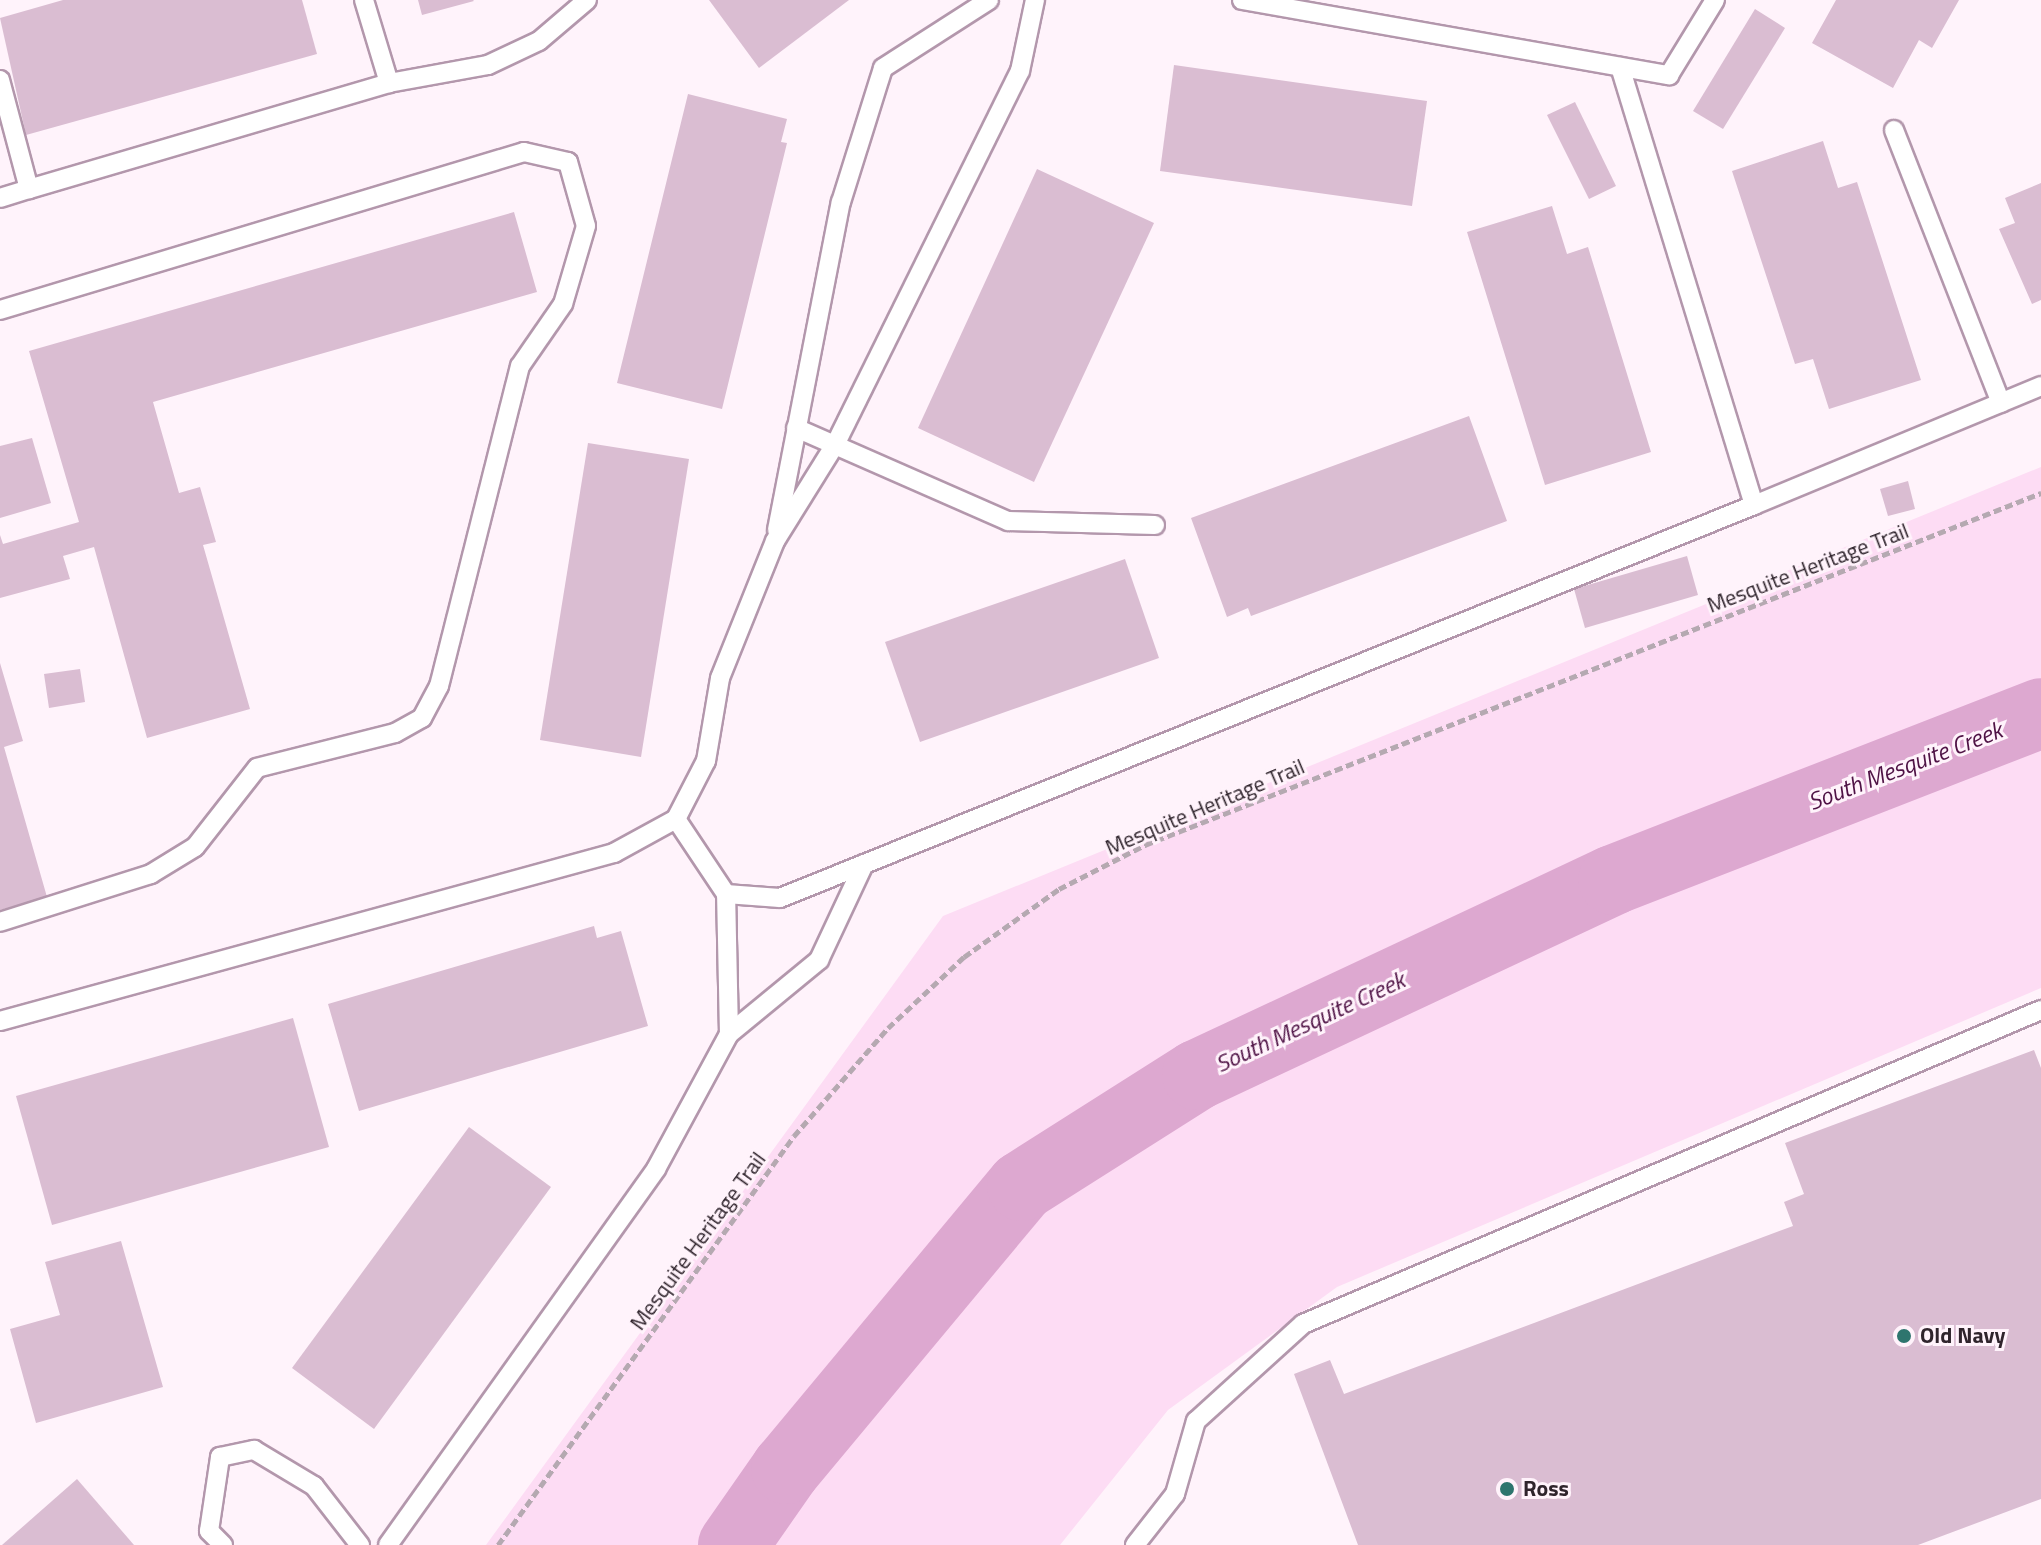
<!DOCTYPE html>
<html>
<head>
<meta charset="utf-8">
<style>
	body { margin:0 }
	#map { position:relative; width:2041px; height:1545px; overflow:hidden; background:#fff3fb; font-family:"Titillium Web",sans-serif }
	div>[style] { position:absolute }
	[style*='--x'] { left:calc(var(--x)*1px); top:calc(var(--y)*1px); width:calc(var(--w)*1px); rotate:calc(var(--a)*1deg) }
	.green>* { inset:0; background:#fddcf4 }
	.river>* { height:70px; margin:-35px; padding:0 35px; transform-origin:35px; border-radius:35px; background:#dda8d0 }
	.building>* { inset:0; background:#dabdd2 }
	.path>* { height:5px; margin-top:-2.5px; transform-origin:0; background:repeating-linear-gradient(90deg,#b5a9b1 0 8px,transparent 0 12px) }
	.roads { filter:drop-shadow(2px 0 #b397ac) drop-shadow(-2px 0 #b397ac) drop-shadow(0 2px #b397ac) drop-shadow(0 -2px #b397ac) }
	.service>* { height:18px; margin:-9px; padding:0 9px; transform-origin:9px; border-radius:9px; background:#fff }
	.dots>* { width:22px; height:22px; translate:-50% -50%; box-sizing:border-box; border:4px solid #fff3fb; border-radius:50% }
	span { translate:-50% -50%; white-space:nowrap; text-align:center; line-height:1.15; -webkit-text-stroke:6px #fff3fb; paint-order:stroke }
	.street-label { font-size:22px; color:#2f242c }
	.poi-label { font-size:22px; color:#2f242c; font-weight:700 }
	.left { translate:0 -50%; text-align:left }
	.water-label { font-size:24px; color:#4f1245; font-style:italic }
</style>
</head>
<body>
<div id="map">
	<div class="green">
		<div style="clip-path:polygon(2041px 467px,2041px 988px,1337px 1287px,1168px 1410px,1060px 1545px,486px 1545px,943px 916px)"></div>
	</div>
	<div class="river">
		<div style="--x:733;--y:1545;--w:93;--a:-55.1"></div>
		<div style="--x:786;--y:1469;--w:368;--a:-50.2"></div>
		<div style="--x:1022;--y:1186;--w:207;--a:-32.4"></div>
		<div style="--x:1197;--y:1075;--w:459;--a:-25.1"></div>
		<div style="--x:1613;--y:880;--w:459;--a:-21.3"></div>
	</div>
	<div class="building">
		<div style="clip-path:polygon(63px 0,302px 0,317px 54px,26px 135px,0 18px)"></div>
		<div style="clip-path:polygon(418px 0,473px 0,474px 1px,422px 15px)"></div>
		<div style="clip-path:polygon(709px 0,849px 0,759px 68px)"></div>
		<div style="clip-path:polygon(1836px 0,1959px 0,1932px 48px,1919px 40px,1893px 88px,1812px 43px)"></div>
		<div style="clip-path:polygon(1755px 9px,1785px 28px,1723px 129px,1693px 111px)"></div>
		<div style="clip-path:polygon(1174px 65px,1427px 101px,1412px 206px,1160px 171px)"></div>
		<div style="clip-path:polygon(688px 94px,787px 119px,781px 142px,787px 143px,722px 409px,617px 383px)"></div>
		<div style="clip-path:polygon(1575px 102px,1616px 186px,1589px 199px,1547px 115px)"></div>
		<div style="clip-path:polygon(1823px 141px,1838px 188px,1857px 182px,1921px 380px,1829px 409px,1813px 359px,1795px 364px,1732px 171px)"></div>
		<div style="clip-path:polygon(1037px 169px,1154px 223px,1034px 482px,918px 428px)"></div>
		<div style="clip-path:polygon(2041px 183px,2041px 300px,2032px 304px,1999px 229px,2015px 223px,2005px 198px)"></div>
		<div style="clip-path:polygon(1552px 206px,1567px 254px,1588px 247px,1651px 452px,1545px 485px,1467px 232px)"></div>
		<div style="clip-path:polygon(514px 212px,537px 292px,153px 402px,179px 493px,200px 487px,216px 542px,203px 545px,250px 709px,147px 738px,94px 547px,63px 556px,70px 579px,0 598px,0 535px,3px 544px,79px 522px,29px 351px)"></div>
		<div style="clip-path:polygon(1469px 416px,1507px 521px,1251px 616px,1248px 608px,1227px 617px,1191px 518px)"></div>
		<div style="clip-path:polygon(32px 438px,51px 503px,0 518px,0 446px)"></div>
		<div style="clip-path:polygon(588px 443px,689px 459px,641px 757px,540px 740px)"></div>
		<div style="clip-path:polygon(1908px 481px,1915px 509px,1888px 516px,1880px 489px)"></div>
		<div style="clip-path:polygon(1687px 556px,1698px 595px,1585px 628px,1574px 589px)"></div>
		<div style="clip-path:polygon(1125px 559px,1159px 658px,920px 742px,885px 642px)"></div>
		<div style="clip-path:polygon(0 663px,23px 741px,4px 747px,47px 897px,0 910px)"></div>
		<div style="clip-path:polygon(80px 669px,85px 702px,49px 708px,44px 674px)"></div>
		<div style="clip-path:polygon(594px 926px,597px 938px,621px 931px,648px 1026px,359px 1111px,328px 1004px)"></div>
		<div style="clip-path:polygon(293px 1018px,329px 1147px,52px 1225px,16px 1096px)"></div>
		<div style="clip-path:polygon(2034px 1050px,2041px 1068px,2041px 1499px,1918px 1545px,1358px 1545px,1294px 1374px,1330px 1360px,1344px 1394px,1793px 1226px,1784px 1202px,1804px 1194px,1785px 1143px)"></div>
		<div style="clip-path:polygon(469px 1127px,551px 1187px,374px 1429px,292px 1368px)"></div>
		<div style="clip-path:polygon(121px 1241px,163px 1387px,36px 1423px,10px 1329px,60px 1315px,45px 1262px)"></div>
		<div style="clip-path:polygon(77px 1479px,134px 1545px,2px 1545px)"></div>
	</div>
	<div class="path">
		<div style="--x:498;--y:1545;--w:505;--a:-54.11"></div>
		<div style="--x:794;--y:1136;--w:143;--a:-49"></div>
		<div style="--x:888;--y:1028;--w:104;--a:-43.1"></div>
		<div style="--x:964;--y:957;--w:117;--a:-35.6"></div>
		<div style="--x:1059;--y:889;--w:97;--a:-27.1"></div>
		<div style="--x:1145;--y:845;--w:963;--a:-21.45"></div>
	</div>
	<div class="roads">
		<div class="service">
			<div style="--x:364;--y:0;--w:87;--a:73.2"></div>
			<div style="--x:389;--y:83;--w:101;--a:-10.3"></div>
			<div style="--x:488;--y:65;--w:56;--a:-25.2"></div>
			<div style="--x:539;--y:41;--w:63;--a:-40.5"></div>
			<div style="--x:1242;--y:0;--w:434;--a:10"></div>
			<div style="--x:1669;--y:75;--w:88;--a:-58.5"></div>
			<div style="--x:0;--y:80;--w:113;--a:75.1"></div>
			<div style="--x:29;--y:189;--w:30;--a:163"></div>
			<div style="--x:1894;--y:130;--w:293;--a:68.6"></div>
			<div style="--x:29;--y:189;--w:375;--a:-16.4"></div>
			<div style="--x:0;--y:310;--w:547;--a:-16.78"></div>
			<div style="--x:524;--y:152;--w:45;--a:12.8"></div>
			<div style="--x:568;--y:162;--w:66;--a:74.3"></div>
			<div style="--x:586;--y:226;--w:81;--a:106.4"></div>
			<div style="--x:563;--y:304;--w:75;--a:124.7"></div>
			<div style="--x:520;--y:366;--w:330;--a:104.2"></div>
			<div style="--x:439;--y:686;--w:36;--a:118"></div>
			<div style="--x:422;--y:718;--w:31;--a:151"></div>
			<div style="--x:395;--y:733;--w:142;--a:165.8"></div>
			<div style="--x:257;--y:768;--w:100;--a:128.1"></div>
			<div style="--x:195;--y:847;--w:52;--a:148.5"></div>
			<div style="--x:151;--y:874;--w:158;--a:162.4"></div>
			<div style="--x:796;--y:428;--w:232;--a:23.7"></div>
			<div style="--x:1008;--y:521;--w:147;--a:1.6"></div>
			<div style="--x:1754;--y:505;--w:311;--a:-22.5"></div>
			<div style="--x:777;--y:530;--w:334;--a:-79"></div>
			<div style="--x:841;--y:202;--w:140;--a:-72.6"></div>
			<div style="--x:883;--y:68;--w:126;--a:-32.7"></div>
			<div style="--x:676;--y:819;--w:90;--a:56.3"></div>
			<div style="--x:726;--y:894;--w:54;--a:4.2"></div>
			<div style="--x:780;--y:898;--w:1050;--a:-21.97"></div>
			<div style="--x:1754;--y:505;--w:458;--a:-107"></div>
			<div style="--x:0;--y:1021;--w:637;--a:-15.3"></div>
			<div style="--x:614;--y:853;--w:71;--a:-28.7"></div>
			<div style="--x:676;--y:819;--w:65;--a:-62.7"></div>
			<div style="--x:706;--y:761;--w:84;--a:-80.4"></div>
			<div style="--x:720;--y:678;--w:148;--a:-68.1"></div>
			<div style="--x:775;--y:541;--w:115;--a:-58.1"></div>
			<div style="--x:836;--y:443;--w:415;--a:-63.7"></div>
			<div style="--x:1020;--y:71;--w:73;--a:-78.1"></div>
			<div style="--x:729;--y:1034;--w:117;--a:-39.4"></div>
			<div style="--x:819;--y:960;--w:106;--a:-64.9"></div>
			<div style="--x:223;--y:1545;--w:20;--a:-135"></div>
			<div style="--x:209;--y:1531;--w:75;--a:-81.5"></div>
			<div style="--x:220;--y:1457;--w:35;--a:-12"></div>
			<div style="--x:254;--y:1450;--w:70;--a:31"></div>
			<div style="--x:314;--y:1486;--w:75;--a:52.1"></div>
			<div style="--x:388;--y:1545;--w:462;--a:-54.5"></div>
			<div style="--x:656;--y:1169;--w:153;--a:-61.6"></div>
			<div style="--x:729;--y:1034;--w:140;--a:-91.2"></div>
			<div style="--x:1135;--y:1545;--w:65;--a:-51.9"></div>
			<div style="--x:1175;--y:1494;--w:76;--a:-74"></div>
			<div style="--x:1196;--y:1421;--w:144;--a:-42.2"></div>
			<div style="--x:1303;--y:1324;--w:802;--a:-23.05"></div>
		</div>
	</div>
	<div class="dots">
		<div style="left:1904px;top:1336px;background:#2e756e"></div>
		<div style="left:1507px;top:1489px;background:#2e756e"></div>
	</div>
	<div class="street-label">
		<span style="left:1808px;top:568px;rotate:-21deg">Mesquite Heritage Trail</span>
		<span style="left:1205px;top:807px;rotate:-23deg">Mesquite Heritage Trail</span>
		<span style="left:698px;top:1241px;rotate:-54deg">Mesquite Heritage Trail</span>
	</div>
	<div class="poi-label">
		<span class="left" style="left:1920px;top:1336px">Old Navy</span>
		<span class="left" style="left:1523px;top:1489px">Ross</span>
	</div>
	<div class="water-label">
		<span style="left:1905px;top:766px;rotate:-21deg">South Mesquite Creek</span>
		<span style="left:1310px;top:1022px;rotate:-25deg">South Mesquite Creek</span>
	</div>
</div>
</body>
</html>
